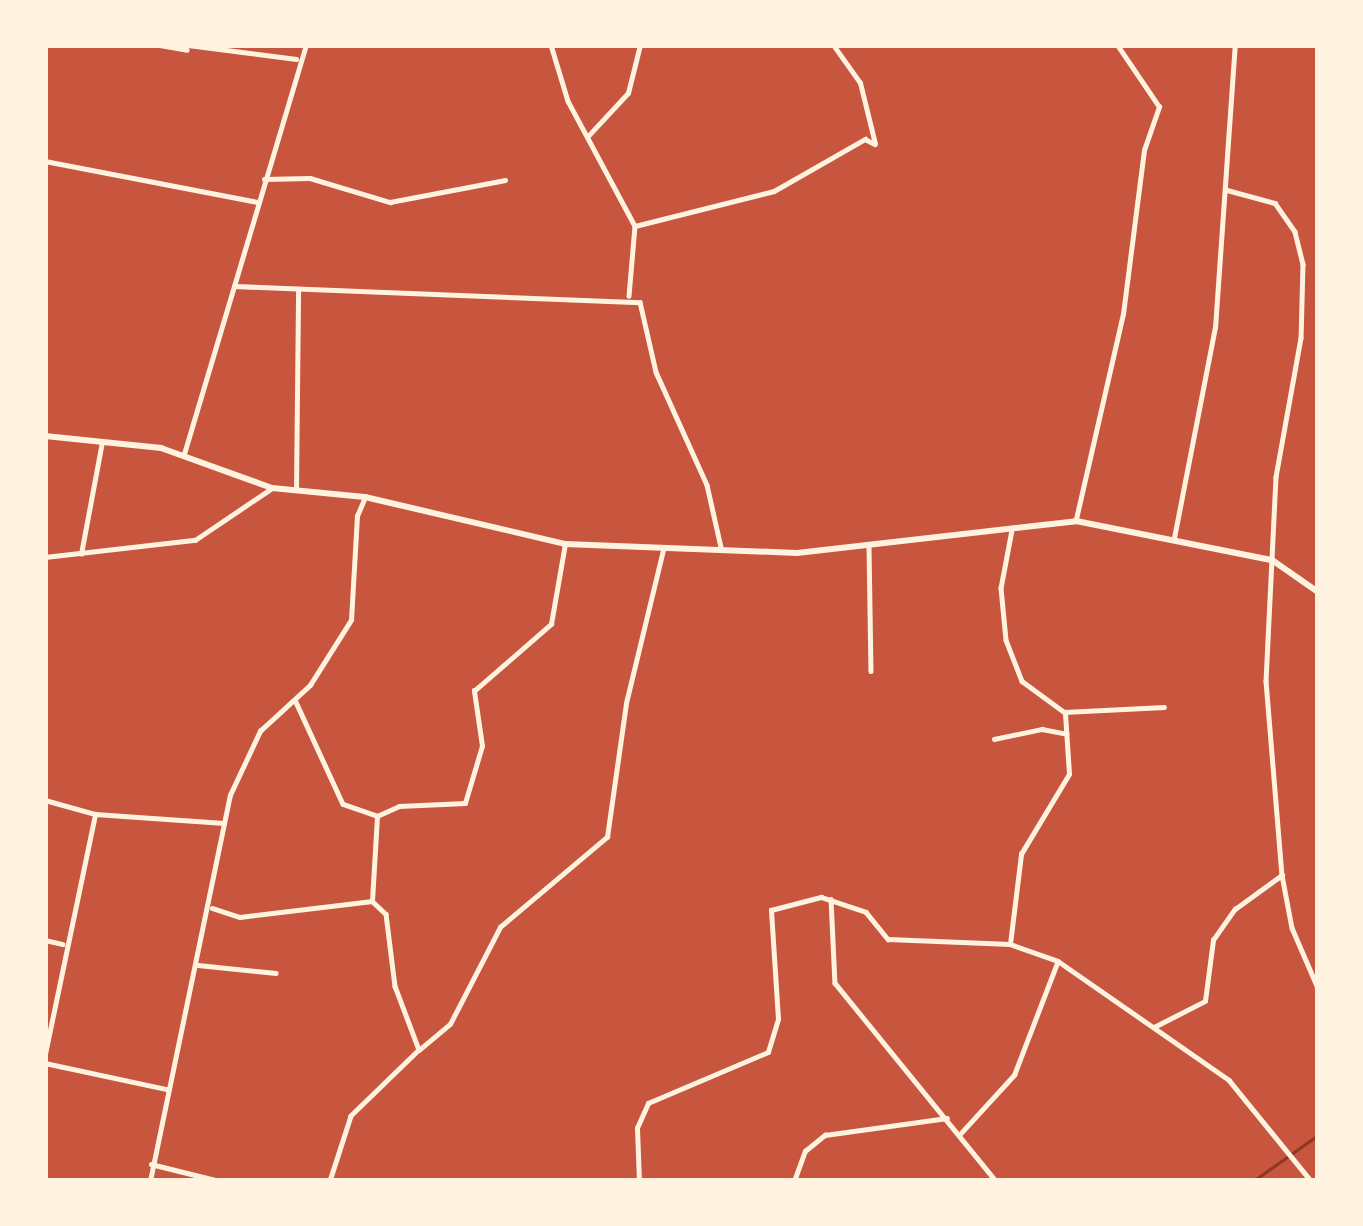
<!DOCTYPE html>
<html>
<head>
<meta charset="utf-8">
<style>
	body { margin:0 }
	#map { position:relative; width:1363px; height:1226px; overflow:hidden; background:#c8553d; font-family:Overpass,sans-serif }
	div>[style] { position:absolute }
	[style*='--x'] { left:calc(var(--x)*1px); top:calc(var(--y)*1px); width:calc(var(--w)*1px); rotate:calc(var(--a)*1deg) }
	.stream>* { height:3px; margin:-1.5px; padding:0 1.5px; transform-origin:1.5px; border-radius:1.5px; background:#8f3625 }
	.minor>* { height:4.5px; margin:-2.25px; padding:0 2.25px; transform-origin:2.25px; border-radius:2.25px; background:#fff3e0 }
	.tertiary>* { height:6px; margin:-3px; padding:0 3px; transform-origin:3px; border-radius:3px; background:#fff3e0 }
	span { translate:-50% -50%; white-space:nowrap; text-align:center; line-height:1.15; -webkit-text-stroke:9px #fff3e0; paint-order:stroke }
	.frame { position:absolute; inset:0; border:48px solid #fff3e0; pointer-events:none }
</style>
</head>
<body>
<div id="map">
	<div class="stream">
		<div style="--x:1253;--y:1181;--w:80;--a:-35.3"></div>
	</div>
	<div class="minor">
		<div style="--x:160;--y:45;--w:27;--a:10"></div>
		<div style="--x:188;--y:45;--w:109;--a:7.4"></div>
		<div style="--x:551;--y:45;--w:59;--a:73.1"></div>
		<div style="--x:568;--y:101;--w:142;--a:61.8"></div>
		<div style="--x:635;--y:226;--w:70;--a:94.9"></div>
		<div style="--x:589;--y:135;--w:57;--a:-47.1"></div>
		<div style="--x:628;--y:93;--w:49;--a:-76"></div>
		<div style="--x:45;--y:161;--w:216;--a:10.9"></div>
		<div style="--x:264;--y:179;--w:46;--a:-1.2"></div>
		<div style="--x:310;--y:178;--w:84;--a:16.7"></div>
		<div style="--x:390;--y:202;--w:117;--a:-10.8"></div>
		<div style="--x:1227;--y:190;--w:50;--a:15.2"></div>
		<div style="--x:1275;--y:203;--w:35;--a:55"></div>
		<div style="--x:1295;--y:232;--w:33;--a:76"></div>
		<div style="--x:1303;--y:264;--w:74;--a:91.5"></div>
		<div style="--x:1301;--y:338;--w:141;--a:100.2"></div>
		<div style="--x:1276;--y:477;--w:204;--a:92.8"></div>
		<div style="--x:1266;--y:681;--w:195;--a:85.3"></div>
		<div style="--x:1282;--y:875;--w:54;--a:79.3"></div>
		<div style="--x:1292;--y:928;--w:65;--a:66.6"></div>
		<div style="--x:635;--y:226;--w:143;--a:-14.1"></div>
		<div style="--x:774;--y:191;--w:105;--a:-29.7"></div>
		<div style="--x:865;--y:139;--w:11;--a:27"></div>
		<div style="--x:875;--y:144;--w:63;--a:-103.8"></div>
		<div style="--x:860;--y:83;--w:47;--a:-125.4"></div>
		<div style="--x:234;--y:286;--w:406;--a:2.3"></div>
		<div style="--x:640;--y:302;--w:72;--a:77.1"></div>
		<div style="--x:656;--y:372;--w:124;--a:65.7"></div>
		<div style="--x:707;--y:485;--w:64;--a:77.3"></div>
		<div style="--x:184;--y:454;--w:427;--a:-73.4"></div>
		<div style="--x:296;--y:490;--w:198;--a:-89.4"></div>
		<div style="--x:1076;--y:519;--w:210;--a:-77.1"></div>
		<div style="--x:1123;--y:314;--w:165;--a:-82.7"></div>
		<div style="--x:1144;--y:150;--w:46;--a:-70.8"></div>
		<div style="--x:1159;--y:107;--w:75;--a:-124.1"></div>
		<div style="--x:1012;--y:530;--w:59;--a:100.7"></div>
		<div style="--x:1001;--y:588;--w:52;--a:84.5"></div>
		<div style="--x:1006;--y:640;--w:44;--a:68.7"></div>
		<div style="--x:1022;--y:681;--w:52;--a:36.4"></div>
		<div style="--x:1064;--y:712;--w:100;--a:-2.9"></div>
		<div style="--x:1174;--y:538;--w:214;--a:-79"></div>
		<div style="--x:1215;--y:328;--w:284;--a:-86"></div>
		<div style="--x:869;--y:546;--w:125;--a:89.1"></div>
		<div style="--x:81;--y:554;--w:114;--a:-79.4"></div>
		<div style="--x:45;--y:557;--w:151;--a:-6.5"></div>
		<div style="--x:195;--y:540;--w:93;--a:-34"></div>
		<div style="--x:296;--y:702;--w:112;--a:65.3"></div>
		<div style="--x:343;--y:804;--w:36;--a:19"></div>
		<div style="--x:994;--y:739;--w:49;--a:-11.8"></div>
		<div style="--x:1042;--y:729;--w:25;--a:11"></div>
		<div style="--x:45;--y:800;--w:52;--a:15.6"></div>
		<div style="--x:95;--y:814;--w:129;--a:4"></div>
		<div style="--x:831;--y:899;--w:84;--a:87.3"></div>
		<div style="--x:835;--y:983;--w:255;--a:50.9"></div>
		<div style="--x:372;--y:901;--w:85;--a:-86.6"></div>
		<div style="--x:377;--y:816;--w:24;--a:-24"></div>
		<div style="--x:399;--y:806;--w:66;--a:-2.6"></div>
		<div style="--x:465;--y:803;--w:59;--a:-73.4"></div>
		<div style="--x:482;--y:746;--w:56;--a:-98.3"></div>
		<div style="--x:474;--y:691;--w:102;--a:-41"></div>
		<div style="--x:551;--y:624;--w:81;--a:-80.1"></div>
		<div style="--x:212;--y:908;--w:29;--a:18"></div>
		<div style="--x:240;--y:917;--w:133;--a:-6.9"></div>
		<div style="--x:372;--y:901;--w:19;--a:43"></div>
		<div style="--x:386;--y:914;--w:73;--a:82.9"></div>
		<div style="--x:395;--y:986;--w:68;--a:69.4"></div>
		<div style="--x:419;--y:1050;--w:95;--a:135.9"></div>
		<div style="--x:351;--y:1116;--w:68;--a:107.9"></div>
		<div style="--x:45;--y:940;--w:18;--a:13"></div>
		<div style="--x:1010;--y:944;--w:91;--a:-83"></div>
		<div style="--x:1021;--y:854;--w:93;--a:-59"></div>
		<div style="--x:1069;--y:774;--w:60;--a:-93.8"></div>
		<div style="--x:198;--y:965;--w:78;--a:5.9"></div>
		<div style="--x:1154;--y:1027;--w:57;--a:-27"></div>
		<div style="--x:1205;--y:1001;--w:62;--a:-82.5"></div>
		<div style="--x:1213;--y:940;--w:38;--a:-55"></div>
		<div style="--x:1235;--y:909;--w:58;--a:-35.9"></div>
		<div style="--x:419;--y:1050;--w:40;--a:-40"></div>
		<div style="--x:450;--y:1024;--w:109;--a:-62.7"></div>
		<div style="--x:500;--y:927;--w:140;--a:-40.1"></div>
		<div style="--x:607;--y:837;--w:135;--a:-81.9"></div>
		<div style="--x:626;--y:703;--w:157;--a:-76.4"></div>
		<div style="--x:45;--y:1054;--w:245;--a:-78.2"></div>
		<div style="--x:45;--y:1063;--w:124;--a:12.1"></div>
		<div style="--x:961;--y:1133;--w:79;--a:-47.6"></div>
		<div style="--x:1014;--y:1075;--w:120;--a:-69"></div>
		<div style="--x:151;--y:1164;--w:70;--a:14"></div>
		<div style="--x:150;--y:1181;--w:394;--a:-78.3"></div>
		<div style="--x:230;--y:795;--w:71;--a:-64.9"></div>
		<div style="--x:260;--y:731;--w:68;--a:-42.6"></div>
		<div style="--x:310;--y:685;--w:77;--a:-57.8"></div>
		<div style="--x:351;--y:620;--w:104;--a:-86.7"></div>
		<div style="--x:357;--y:516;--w:21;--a:-67"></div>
		<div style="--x:639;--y:1181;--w:53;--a:-92.2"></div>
		<div style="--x:637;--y:1128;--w:27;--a:-66"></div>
		<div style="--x:648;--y:1103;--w:130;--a:-23"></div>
		<div style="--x:768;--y:1052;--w:34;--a:-73"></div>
		<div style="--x:778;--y:1019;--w:109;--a:-93.7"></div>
		<div style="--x:771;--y:910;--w:52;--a:-14.6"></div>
		<div style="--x:821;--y:897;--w:47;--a:18.4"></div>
		<div style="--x:866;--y:912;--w:35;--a:51"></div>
		<div style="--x:888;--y:939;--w:122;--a:2.3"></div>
		<div style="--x:1010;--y:944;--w:51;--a:19.5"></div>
		<div style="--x:1058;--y:961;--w:208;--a:34.8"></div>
		<div style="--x:1229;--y:1080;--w:130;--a:50.9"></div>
		<div style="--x:794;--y:1181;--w:32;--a:-70"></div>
		<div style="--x:805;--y:1151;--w:26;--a:-39"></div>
		<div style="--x:825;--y:1135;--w:123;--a:-7.9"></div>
	</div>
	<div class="tertiary">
		<div style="--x:45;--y:436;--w:117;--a:5.9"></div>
		<div style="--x:161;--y:448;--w:118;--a:19.8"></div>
		<div style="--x:272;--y:488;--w:93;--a:5.5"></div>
		<div style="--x:365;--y:497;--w:205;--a:13.2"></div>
		<div style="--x:565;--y:544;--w:232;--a:2.2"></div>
		<div style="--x:797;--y:553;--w:281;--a:-6.5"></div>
		<div style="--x:1076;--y:521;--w:200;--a:11.3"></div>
		<div style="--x:1272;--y:560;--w:56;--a:34.8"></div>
	</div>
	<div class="frame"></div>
</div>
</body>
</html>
